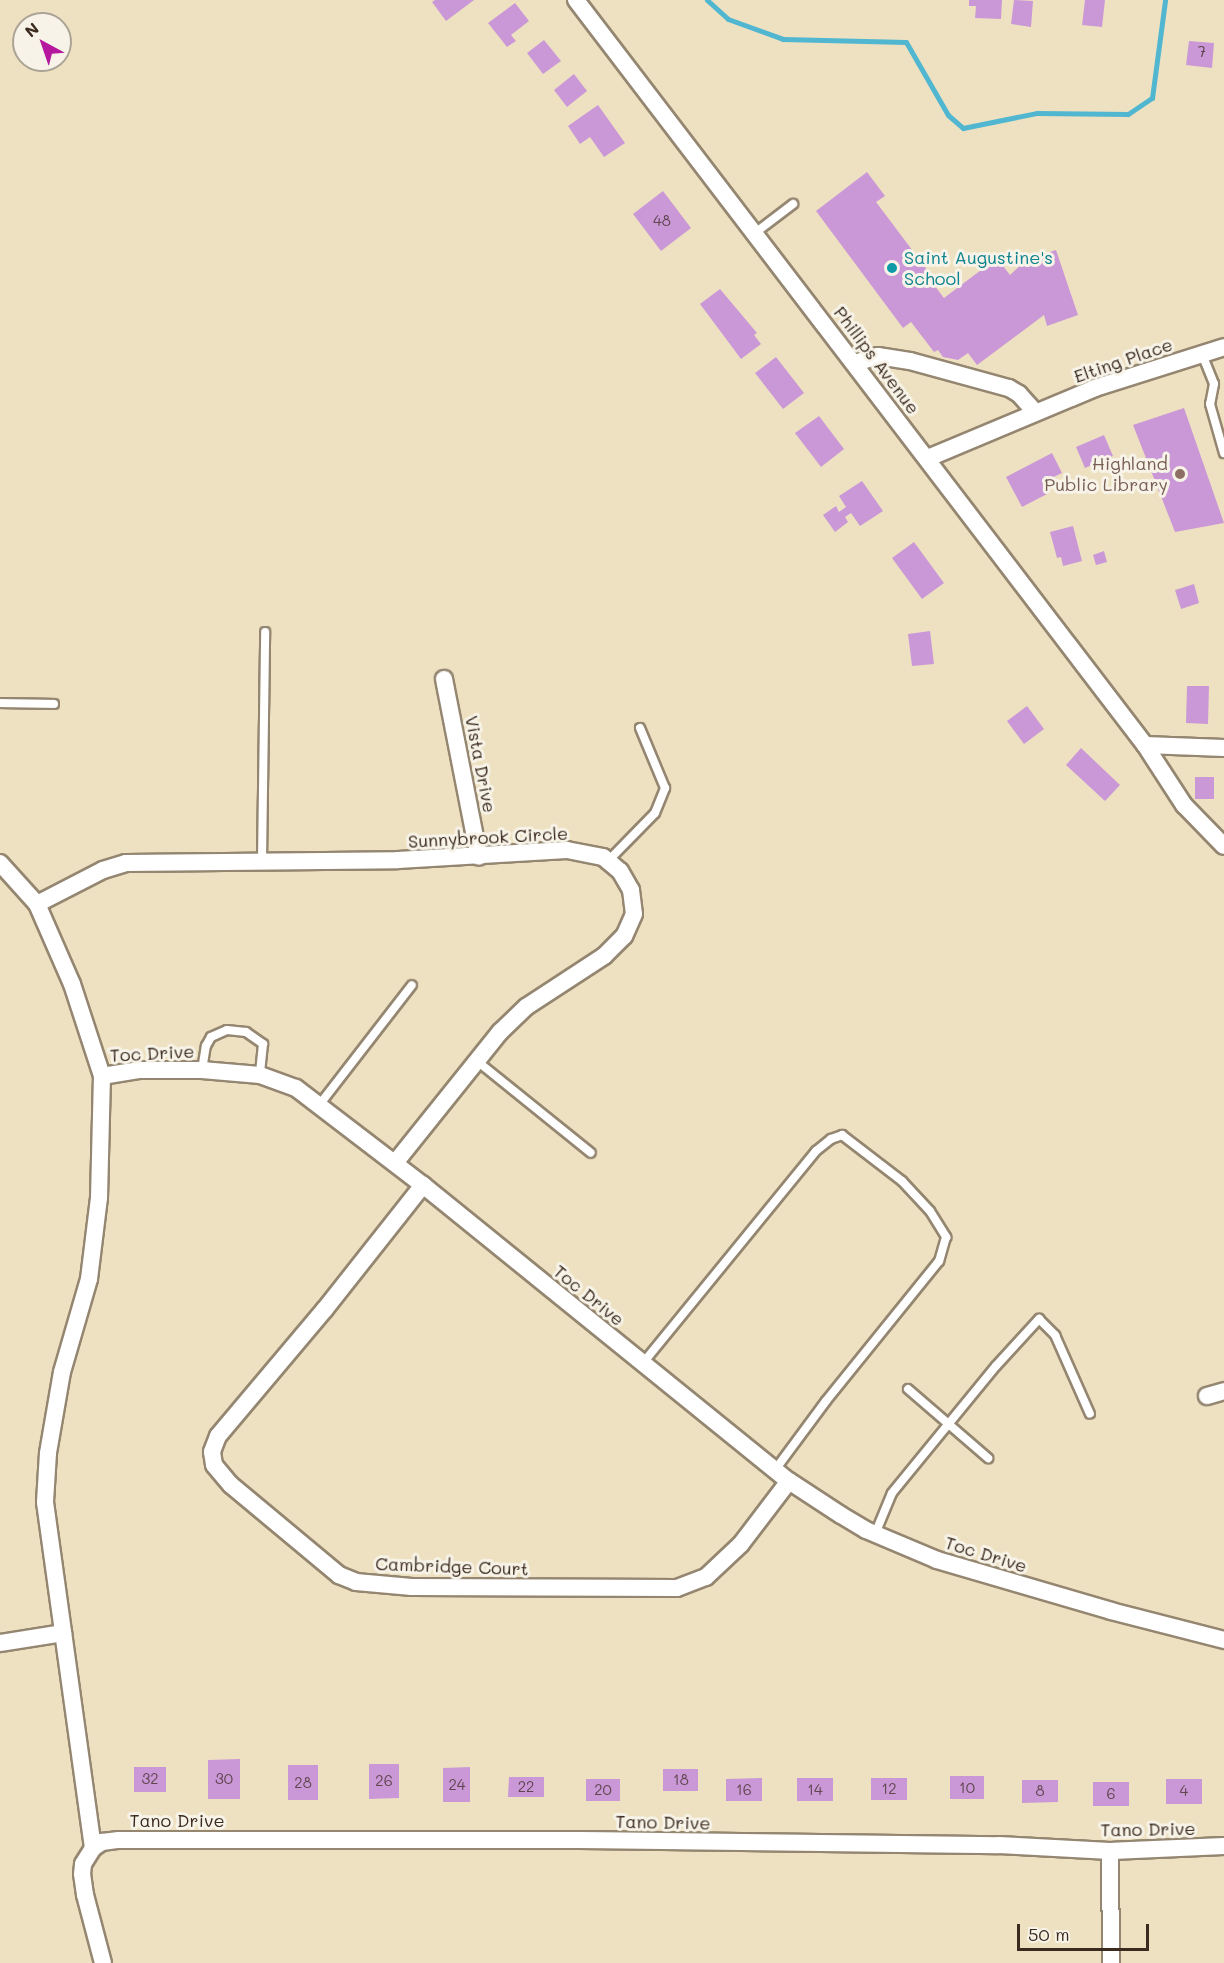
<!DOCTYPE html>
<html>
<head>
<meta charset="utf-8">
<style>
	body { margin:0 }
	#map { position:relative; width:1224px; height:1963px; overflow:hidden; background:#eee1c1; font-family:Mali,sans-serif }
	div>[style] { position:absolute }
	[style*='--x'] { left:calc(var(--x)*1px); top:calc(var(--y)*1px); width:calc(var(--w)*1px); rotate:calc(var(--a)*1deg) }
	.stream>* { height:5px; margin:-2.5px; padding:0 2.5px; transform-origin:2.5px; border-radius:2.5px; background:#51b6d0 }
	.building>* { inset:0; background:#ca98d7 }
	.roads { filter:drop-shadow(2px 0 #948670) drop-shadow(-2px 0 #948670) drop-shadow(0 2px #948670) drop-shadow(0 -2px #948670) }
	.lane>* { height:8px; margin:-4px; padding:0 4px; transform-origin:4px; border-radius:4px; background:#fff }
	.street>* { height:16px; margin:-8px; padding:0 8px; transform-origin:8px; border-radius:8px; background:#fff }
	.dots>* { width:16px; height:16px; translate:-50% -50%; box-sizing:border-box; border:3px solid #f7f3e8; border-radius:50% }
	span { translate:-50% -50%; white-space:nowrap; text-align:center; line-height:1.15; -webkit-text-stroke:6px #f7f3e8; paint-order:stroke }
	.number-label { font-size:15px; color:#5f464c }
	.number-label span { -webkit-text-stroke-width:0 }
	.culture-label { font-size:18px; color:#0d838f }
	.left { translate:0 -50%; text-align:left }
	.street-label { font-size:18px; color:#3b2a1e }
	.education-label { font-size:18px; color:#785e54 }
	.right { translate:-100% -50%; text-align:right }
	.north { position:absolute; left:12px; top:12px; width:60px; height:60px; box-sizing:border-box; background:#f7f3e8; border:2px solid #aca397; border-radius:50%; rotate:320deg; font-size:16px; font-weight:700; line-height:24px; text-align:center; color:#3b2a1e }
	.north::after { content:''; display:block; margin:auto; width:21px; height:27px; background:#b5179e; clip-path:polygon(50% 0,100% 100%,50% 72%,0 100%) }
	.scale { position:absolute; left:1017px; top:1924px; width:132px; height:27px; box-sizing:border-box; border:3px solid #3b2a1e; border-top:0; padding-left:8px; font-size:18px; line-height:21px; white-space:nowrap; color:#3b2a1e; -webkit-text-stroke:4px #f7f3e8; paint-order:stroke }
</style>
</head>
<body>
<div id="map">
	<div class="stream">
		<div style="--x:707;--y:0;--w:28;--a:42"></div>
		<div style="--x:728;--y:19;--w:59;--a:20"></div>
		<div style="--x:783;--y:39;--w:123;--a:1.4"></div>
		<div style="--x:906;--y:42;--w:84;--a:60.1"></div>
		<div style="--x:948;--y:115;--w:20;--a:41"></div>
		<div style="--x:963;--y:128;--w:76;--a:-11.5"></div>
		<div style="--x:1037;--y:113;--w:91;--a:0.6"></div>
		<div style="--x:1128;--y:114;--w:29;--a:-34"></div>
		<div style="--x:1152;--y:98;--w:99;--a:-82.4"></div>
	</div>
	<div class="building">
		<div style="clip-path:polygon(435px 0,474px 0,446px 21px,432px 2px)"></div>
		<div style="clip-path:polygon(969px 0,1002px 0,1001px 19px,975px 18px,976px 6px,969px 6px)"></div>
		<div style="clip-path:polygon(1014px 0,1033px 1px,1031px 27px,1011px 24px)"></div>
		<div style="clip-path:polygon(1085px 0,1105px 0,1102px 27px,1082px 25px)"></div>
		<div style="clip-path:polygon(515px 3px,529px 21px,511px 35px,516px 41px,507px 47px,488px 23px)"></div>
		<div style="clip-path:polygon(544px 40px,561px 61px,543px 74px,527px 53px)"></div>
		<div style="clip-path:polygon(1189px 41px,1214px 43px,1212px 68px,1186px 65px)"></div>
		<div style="clip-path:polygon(574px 74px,587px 91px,567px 107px,554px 90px)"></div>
		<div style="clip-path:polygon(598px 105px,625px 143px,604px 157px,590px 137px,580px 144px,568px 126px)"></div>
		<div style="clip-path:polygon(867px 172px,885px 196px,876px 202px,934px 279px,931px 281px,944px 298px,997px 258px,1010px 275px,1026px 260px,1056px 250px,1078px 315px,1047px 326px,1044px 315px,977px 365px,968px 353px,958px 360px,943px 357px,938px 350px,934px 352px,911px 322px,903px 328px,816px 211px)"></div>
		<div style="clip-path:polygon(663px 191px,691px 228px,661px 251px,633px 214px)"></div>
		<div style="clip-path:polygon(720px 289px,757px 333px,754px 335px,761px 344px,741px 359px,700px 304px)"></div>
		<div style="clip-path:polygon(776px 357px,804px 393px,783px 409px,755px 373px)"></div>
		<div style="clip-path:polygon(1184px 408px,1224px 523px,1175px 532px,1133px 425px)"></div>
		<div style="clip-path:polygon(819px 416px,844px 449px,821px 467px,795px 433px)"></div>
		<div style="clip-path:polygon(1104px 435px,1113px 456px,1085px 468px,1076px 447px)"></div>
		<div style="clip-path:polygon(1052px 453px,1062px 473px,1043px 482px,1049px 493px,1022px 507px,1006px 477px)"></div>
		<div style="clip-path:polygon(862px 481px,883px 511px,860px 526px,851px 513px,845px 517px,848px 522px,835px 532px,823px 515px,836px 506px,839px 512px,846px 507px,839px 496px)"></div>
		<div style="clip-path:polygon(1073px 526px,1082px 561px,1063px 566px,1061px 557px,1057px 558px,1050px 532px)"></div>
		<div style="clip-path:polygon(914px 542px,944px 583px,922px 599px,892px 558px)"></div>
		<div style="clip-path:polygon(1104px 551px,1107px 562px,1096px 565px,1093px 555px)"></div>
		<div style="clip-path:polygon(1194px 584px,1199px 603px,1181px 609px,1175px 590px)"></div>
		<div style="clip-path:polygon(930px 631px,934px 664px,912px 666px,908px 634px)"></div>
		<div style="clip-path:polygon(1187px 686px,1209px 686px,1208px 724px,1186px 723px)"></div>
		<div style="clip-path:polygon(1027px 706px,1044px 729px,1024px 744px,1007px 721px)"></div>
		<div style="clip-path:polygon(1081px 748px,1120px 785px,1105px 801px,1066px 765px)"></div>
		<div style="clip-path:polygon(1195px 777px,1214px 777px,1214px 799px,1195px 799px)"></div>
		<div style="clip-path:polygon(240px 1759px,240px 1799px,208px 1799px,208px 1760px)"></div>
		<div style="clip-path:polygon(369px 1764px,399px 1764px,399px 1798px,369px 1799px)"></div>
		<div style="clip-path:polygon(288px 1765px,318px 1765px,318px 1800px,288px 1800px)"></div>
		<div style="clip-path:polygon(134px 1767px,166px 1767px,166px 1792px,134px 1792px)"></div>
		<div style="clip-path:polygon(470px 1767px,470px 1802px,443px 1802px,443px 1768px)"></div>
		<div style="clip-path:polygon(663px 1769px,698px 1769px,698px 1791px,663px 1791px)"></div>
		<div style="clip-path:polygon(950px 1776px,984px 1776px,984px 1799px,950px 1799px)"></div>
		<div style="clip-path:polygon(509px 1777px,544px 1777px,544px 1797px,508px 1797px)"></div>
		<div style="clip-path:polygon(762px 1778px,762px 1801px,726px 1801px,726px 1779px)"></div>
		<div style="clip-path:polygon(797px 1778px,833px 1778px,833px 1801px,797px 1801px)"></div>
		<div style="clip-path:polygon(871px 1778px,907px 1778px,907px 1800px,871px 1800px)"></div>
		<div style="clip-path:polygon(586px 1779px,620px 1779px,620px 1801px,586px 1801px)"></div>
		<div style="clip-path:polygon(1166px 1779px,1202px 1779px,1202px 1804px,1166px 1804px)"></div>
		<div style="clip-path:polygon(1022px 1780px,1058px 1780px,1058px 1802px,1022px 1803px)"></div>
		<div style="clip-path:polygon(1093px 1782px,1129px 1782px,1129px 1806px,1093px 1806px)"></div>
	</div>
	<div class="roads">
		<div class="lane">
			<div style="--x:755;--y:233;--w:48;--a:-37.3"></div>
			<div style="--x:1202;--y:354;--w:32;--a:68"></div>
			<div style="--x:1214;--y:384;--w:20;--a:101"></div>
			<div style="--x:1210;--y:404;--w:51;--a:74.1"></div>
			<div style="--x:0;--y:703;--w:54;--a:1.1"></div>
			<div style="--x:262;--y:860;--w:228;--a:-89.2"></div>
			<div style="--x:608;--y:861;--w:67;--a:-45.6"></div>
			<div style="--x:655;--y:813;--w:27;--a:-68"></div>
			<div style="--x:665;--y:788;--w:65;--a:-112.6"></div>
			<div style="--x:477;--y:1061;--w:146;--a:38.9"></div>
			<div style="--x:202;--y:1070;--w:24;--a:-81"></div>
			<div style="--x:206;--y:1046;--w:10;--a:-61"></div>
			<div style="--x:211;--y:1037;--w:17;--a:-24"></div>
			<div style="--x:227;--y:1030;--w:19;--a:6"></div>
			<div style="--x:246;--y:1032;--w:21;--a:35"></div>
			<div style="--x:263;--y:1044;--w:31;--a:96"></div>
			<div style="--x:320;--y:1104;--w:150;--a:-52.3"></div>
			<div style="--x:643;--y:1363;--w:274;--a:-50.8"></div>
			<div style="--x:816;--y:1151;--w:19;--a:-39"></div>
			<div style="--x:831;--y:1139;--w:12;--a:-20"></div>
			<div style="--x:842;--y:1135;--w:76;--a:37.5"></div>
			<div style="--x:902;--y:1181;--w:41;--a:47"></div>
			<div style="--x:930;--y:1211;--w:31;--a:58"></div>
			<div style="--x:946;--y:1237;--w:25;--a:106"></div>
			<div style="--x:939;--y:1261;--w:180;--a:128.9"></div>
			<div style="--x:826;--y:1401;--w:86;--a:126.5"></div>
			<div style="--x:908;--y:1389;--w:106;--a:40.8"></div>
			<div style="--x:875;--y:1534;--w:44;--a:-67.5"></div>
			<div style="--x:892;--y:1493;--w:164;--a:-50.7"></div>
			<div style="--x:996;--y:1366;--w:64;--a:-47.5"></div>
			<div style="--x:1039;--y:1319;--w:23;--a:45"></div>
			<div style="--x:1055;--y:1335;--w:86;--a:66.1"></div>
		</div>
		<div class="street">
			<div style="--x:576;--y:0;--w:937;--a:52.63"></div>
			<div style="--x:1145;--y:745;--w:72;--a:57"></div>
			<div style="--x:1184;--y:805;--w:57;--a:45.7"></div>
			<div style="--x:855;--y:363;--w:24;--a:-17"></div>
			<div style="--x:878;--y:356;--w:32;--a:9"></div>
			<div style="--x:910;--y:361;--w:103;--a:15.3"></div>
			<div style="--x:1009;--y:388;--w:12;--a:31"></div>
			<div style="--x:1019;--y:394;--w:25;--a:48"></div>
			<div style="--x:928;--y:458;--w:181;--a:-22.7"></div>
			<div style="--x:1095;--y:388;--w:135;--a:-17.6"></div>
			<div style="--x:444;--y:679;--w:181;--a:78.9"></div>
			<div style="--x:1145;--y:745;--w:79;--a:2.2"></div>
			<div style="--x:0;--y:863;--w:55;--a:47.9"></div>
			<div style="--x:37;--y:904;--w:87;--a:66.4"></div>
			<div style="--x:72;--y:984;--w:97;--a:71.9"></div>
			<div style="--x:102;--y:1076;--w:37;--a:-9"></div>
			<div style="--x:139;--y:1070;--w:63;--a:0"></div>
			<div style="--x:202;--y:1070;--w:58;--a:4.9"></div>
			<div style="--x:260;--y:1075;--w:38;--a:20"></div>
			<div style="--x:296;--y:1088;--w:160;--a:37.4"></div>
			<div style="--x:423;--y:1185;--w:471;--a:39"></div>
			<div style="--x:789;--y:1481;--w:62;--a:33.2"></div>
			<div style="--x:841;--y:1515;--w:29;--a:31"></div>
			<div style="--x:866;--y:1530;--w:77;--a:22.9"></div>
			<div style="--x:937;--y:1560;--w:181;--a:16.3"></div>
			<div style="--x:1111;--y:1611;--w:117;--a:14.4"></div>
			<div style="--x:37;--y:904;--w:74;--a:-27.3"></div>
			<div style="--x:103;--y:870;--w:24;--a:-17"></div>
			<div style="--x:126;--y:863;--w:272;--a:-0.6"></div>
			<div style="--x:398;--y:860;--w:169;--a:-3.4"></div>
			<div style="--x:567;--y:850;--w:37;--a:11"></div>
			<div style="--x:603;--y:857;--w:6;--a:39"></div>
			<div style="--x:608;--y:861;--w:16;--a:40"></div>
			<div style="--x:620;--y:871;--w:22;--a:60"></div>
			<div style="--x:631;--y:890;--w:24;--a:83"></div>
			<div style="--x:634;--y:914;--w:24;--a:114"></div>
			<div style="--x:624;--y:936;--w:28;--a:135"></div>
			<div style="--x:604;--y:956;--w:93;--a:146.8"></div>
			<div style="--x:526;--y:1007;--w:36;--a:136"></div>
			<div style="--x:500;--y:1032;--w:168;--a:128.7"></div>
			<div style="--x:423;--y:1185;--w:158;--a:128.3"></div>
			<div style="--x:325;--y:1309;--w:166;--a:130.1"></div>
			<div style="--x:218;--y:1436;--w:17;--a:111"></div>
			<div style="--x:212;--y:1452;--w:13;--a:81"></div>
			<div style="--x:214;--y:1465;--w:26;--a:50"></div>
			<div style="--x:231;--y:1485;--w:141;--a:39.8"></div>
			<div style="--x:339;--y:1575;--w:18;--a:22"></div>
			<div style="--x:356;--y:1582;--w:56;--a:5.1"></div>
			<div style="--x:412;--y:1587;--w:265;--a:0.2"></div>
			<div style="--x:677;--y:1588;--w:31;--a:-21"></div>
			<div style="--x:706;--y:1577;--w:48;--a:-43.3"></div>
			<div style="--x:741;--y:1544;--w:79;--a:-52.7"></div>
			<div style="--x:1207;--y:1396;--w:18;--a:-16"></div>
			<div style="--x:0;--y:1643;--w:64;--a:-9"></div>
			<div style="--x:93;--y:1848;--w:349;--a:-97.9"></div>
			<div style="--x:45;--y:1502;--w:49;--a:-86.5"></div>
			<div style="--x:48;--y:1453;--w:82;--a:-80.2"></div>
			<div style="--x:62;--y:1372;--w:97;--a:-73.8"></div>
			<div style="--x:89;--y:1279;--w:82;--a:-83"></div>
			<div style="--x:99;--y:1198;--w:122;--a:-88.6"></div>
			<div style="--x:1110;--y:1851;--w:112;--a:89.5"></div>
			<div style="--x:103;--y:1963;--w:70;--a:-104.8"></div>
			<div style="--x:85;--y:1895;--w:21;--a:-98"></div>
			<div style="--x:82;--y:1874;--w:10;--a:-84"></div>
			<div style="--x:83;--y:1864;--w:19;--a:-58"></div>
			<div style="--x:93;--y:1848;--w:11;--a:-34"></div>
			<div style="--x:102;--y:1842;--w:17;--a:-7"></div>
			<div style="--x:119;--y:1840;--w:460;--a:0"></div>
			<div style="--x:579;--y:1840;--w:420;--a:0.7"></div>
			<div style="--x:999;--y:1845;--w:111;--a:3.1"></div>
			<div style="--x:1110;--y:1851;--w:114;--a:-2.5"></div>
		</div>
	</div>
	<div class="dots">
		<div style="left:892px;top:268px;background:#0f9aa8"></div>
		<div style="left:1180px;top:474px;background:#8d6e63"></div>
	</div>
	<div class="number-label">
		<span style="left:1202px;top:52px">7</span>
		<span style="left:662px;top:221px">48</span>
		<span style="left:150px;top:1779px">32</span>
		<span style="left:224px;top:1779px">30</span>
		<span style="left:681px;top:1780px">18</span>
		<span style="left:384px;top:1781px">26</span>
		<span style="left:303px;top:1783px">28</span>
		<span style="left:457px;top:1785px">24</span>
		<span style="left:526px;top:1787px">22</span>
		<span style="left:967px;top:1788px">10</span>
		<span style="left:889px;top:1789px">12</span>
		<span style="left:603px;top:1790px">20</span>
		<span style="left:744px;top:1790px">16</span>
		<span style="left:815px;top:1790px">14</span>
		<span style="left:1040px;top:1791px">8</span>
		<span style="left:1184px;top:1791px">4</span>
		<span style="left:1111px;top:1794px">6</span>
	</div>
	<div class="culture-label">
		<span class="left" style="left:904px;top:268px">Saint Augustine's<br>School</span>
	</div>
	<div class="street-label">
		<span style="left:877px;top:360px;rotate:53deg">Phillips Avenue</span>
		<span style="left:1123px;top:360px;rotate:-19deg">Elting Place</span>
		<span style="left:481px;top:764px;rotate:79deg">Vista Drive</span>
		<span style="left:488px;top:837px;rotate:-3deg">Sunnybrook Circle</span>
		<span style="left:152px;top:1053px;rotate:-3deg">Toc Drive</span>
		<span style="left:589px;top:1295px;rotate:39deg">Toc Drive</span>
		<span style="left:986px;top:1554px;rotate:17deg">Toc Drive</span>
		<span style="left:452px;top:1566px;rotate:2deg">Cambridge Court</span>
		<span style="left:177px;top:1820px">Tano Drive</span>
		<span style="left:663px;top:1822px;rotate:1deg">Tano Drive</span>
		<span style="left:1148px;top:1829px;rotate:-1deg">Tano Drive</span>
	</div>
	<div class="education-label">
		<span class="right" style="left:1168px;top:474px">Highland<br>Public Library</span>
	</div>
	<div class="north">N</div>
	<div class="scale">50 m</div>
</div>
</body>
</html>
